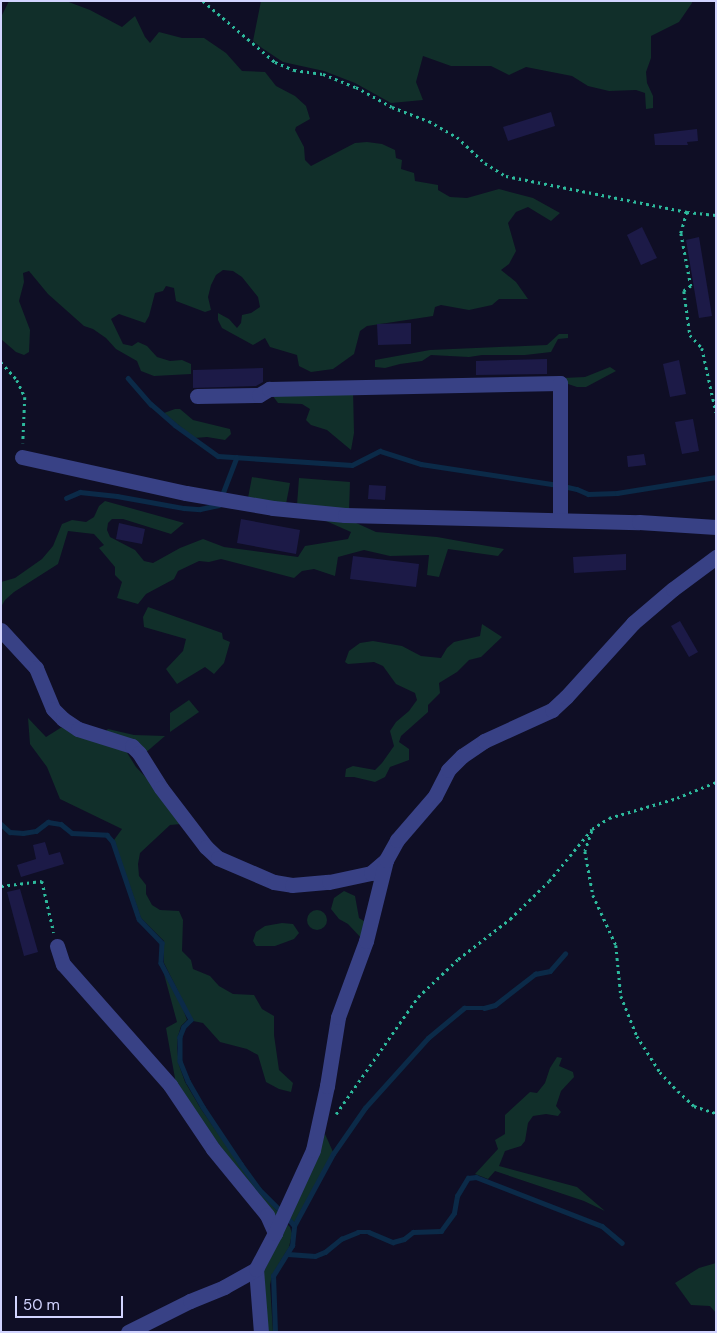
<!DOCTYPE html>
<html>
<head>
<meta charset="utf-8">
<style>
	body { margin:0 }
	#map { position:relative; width:717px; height:1333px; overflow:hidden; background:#0f0e25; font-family:"DM Sans",sans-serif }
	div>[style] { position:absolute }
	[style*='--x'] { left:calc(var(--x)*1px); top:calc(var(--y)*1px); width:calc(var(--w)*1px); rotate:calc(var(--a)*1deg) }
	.green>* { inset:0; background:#112f2a }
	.round { border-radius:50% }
	.stream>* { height:4.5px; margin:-2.25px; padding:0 2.25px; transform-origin:2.25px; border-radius:2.25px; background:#0b2a48 }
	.building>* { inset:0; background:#1c1a47 }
	.path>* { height:2.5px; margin-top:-1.25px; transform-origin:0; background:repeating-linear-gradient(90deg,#2db99c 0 2.5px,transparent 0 6.5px) }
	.minor>* { height:15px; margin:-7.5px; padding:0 7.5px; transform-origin:7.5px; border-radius:7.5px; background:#384185 }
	span { translate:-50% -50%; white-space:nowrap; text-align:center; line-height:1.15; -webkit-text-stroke:4px #0f0e25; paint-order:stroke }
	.frame { position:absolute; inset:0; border:2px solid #d2d4ff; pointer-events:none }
	.scale { position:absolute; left:15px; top:1296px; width:108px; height:22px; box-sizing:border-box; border:2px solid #d2d4ff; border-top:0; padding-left:6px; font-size:15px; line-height:18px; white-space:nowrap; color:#d2d4ff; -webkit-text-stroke:4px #0f0e25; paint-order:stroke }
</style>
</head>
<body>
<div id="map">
	<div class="green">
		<div style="clip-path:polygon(9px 1px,66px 1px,90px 10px,122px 27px,135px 16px,145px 37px,150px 43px,159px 32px,182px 38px,204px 38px,226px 53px,242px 71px,265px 72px,276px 86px,295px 96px,306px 106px,310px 119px,296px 127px,295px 130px,304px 147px,305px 160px,311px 166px,355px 143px,367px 142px,382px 144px,395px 150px,396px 158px,402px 160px,401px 169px,414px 173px,415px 181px,438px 185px,438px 190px,450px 197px,467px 198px,499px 189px,533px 198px,560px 213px,551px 221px,528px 207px,516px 212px,508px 223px,516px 251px,509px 264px,501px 270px,516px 282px,528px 299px,499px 299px,492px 305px,469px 310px,441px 305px,435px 307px,433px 316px,367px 326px,360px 331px,354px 354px,333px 369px,311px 372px,299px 366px,297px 355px,270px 347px,265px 338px,253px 345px,222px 328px,218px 320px,218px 313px,229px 319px,237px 328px,241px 323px,242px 315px,251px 313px,260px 307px,258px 297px,242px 277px,233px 271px,223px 270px,216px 275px,211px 285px,208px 297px,211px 310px,205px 312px,176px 301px,174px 288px,166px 286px,163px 291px,155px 293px,149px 316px,145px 323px,119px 314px,111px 319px,123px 344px,132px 346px,138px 342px,147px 346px,157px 357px,170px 361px,182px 360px,191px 364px,191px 374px,154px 376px,141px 371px,137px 361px,116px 349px,106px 338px,93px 329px,84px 326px,48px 294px,29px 271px,23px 273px,24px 282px,19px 301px,30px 330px,29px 352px,24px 355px,16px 352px,1px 339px,1px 17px)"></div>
		<div style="clip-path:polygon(261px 1px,692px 1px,692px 3px,679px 22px,651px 36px,651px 58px,646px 72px,647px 83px,653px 96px,653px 108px,646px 109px,645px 93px,636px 90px,609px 91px,588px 86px,572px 76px,526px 67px,509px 75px,491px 66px,451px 66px,423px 56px,416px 82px,423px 100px,391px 103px,355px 83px,324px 71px,283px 62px,262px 48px,253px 41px)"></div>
		<div style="clip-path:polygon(559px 334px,568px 334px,568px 338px,558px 339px,551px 352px,525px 355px,482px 355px,469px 357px,431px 355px,422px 361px,400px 364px,385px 368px,375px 367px,375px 360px,430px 350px,547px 345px)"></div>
		<div style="clip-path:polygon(610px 367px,616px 371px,586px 387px,577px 387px,562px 382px,563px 378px,585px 377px)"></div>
		<div style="clip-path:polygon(353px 390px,354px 433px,351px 450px,327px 430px,311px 425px,306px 420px,310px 409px,302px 404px,278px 403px,270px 392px)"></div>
		<div style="clip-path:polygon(175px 409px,180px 409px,193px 420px,230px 429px,231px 434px,225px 440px,207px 437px,194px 438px,164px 413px)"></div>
		<div style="clip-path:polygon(252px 477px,290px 483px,286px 504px,248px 498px)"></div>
		<div style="clip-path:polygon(299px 478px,350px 482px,349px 511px,297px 505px)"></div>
		<div style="clip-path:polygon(105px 501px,184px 523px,171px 534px,123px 519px,112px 519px,108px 523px,107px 530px,110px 537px,135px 550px,144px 561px,153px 563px,180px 548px,203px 539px,224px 547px,298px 557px,305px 546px,348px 539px,351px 532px,326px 521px,327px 517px,354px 522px,376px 532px,437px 537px,504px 549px,498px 556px,448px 549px,439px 577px,427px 575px,429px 555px,390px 556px,364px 550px,338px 557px,335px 576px,314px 569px,302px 571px,294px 578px,221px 559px,209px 562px,199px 561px,178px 571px,174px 579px,146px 594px,138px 604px,117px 598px,122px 582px,115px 575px,115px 567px,99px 548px,104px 545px,94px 534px,68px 531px,58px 564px,14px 592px,5px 600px,1px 607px,1px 582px,15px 578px,42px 559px,53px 546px,62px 524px,72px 520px,86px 522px,94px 517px,99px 506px)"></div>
		<div style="clip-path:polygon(148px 607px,222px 633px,223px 639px,230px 642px,224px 663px,214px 674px,205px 667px,177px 684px,166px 669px,183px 651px,186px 639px,144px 627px,143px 617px)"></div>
		<div style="clip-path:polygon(482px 624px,502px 637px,481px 657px,469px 660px,457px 672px,439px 683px,440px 693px,428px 705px,428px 712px,401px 736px,399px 742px,409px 749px,409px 760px,390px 767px,385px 777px,375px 782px,354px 777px,345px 777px,346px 769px,353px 766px,375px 770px,382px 763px,394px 746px,390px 731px,396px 722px,409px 711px,417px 700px,415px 693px,396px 684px,383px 666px,374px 662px,348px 664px,345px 662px,349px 651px,360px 643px,373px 641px,402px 646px,421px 656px,441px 658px,447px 648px,454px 642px,480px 636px)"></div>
		<div style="clip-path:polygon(189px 700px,199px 712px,170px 732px,170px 713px)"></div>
		<div style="clip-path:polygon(28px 718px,46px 737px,62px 727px,126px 751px,136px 767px,154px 786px,181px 824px,170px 825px,140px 853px,138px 864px,139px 876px,146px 885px,146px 894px,152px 905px,160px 910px,179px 911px,183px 920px,182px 951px,191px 960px,193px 969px,210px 976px,219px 986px,233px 994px,254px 995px,262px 1009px,274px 1016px,274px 1035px,279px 1070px,293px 1083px,291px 1092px,279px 1089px,266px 1082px,258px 1055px,247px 1049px,220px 1042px,203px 1023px,193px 1021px,164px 963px,164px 941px,141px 918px,114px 840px,122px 829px,60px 799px,47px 767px,30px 744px)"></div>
		<div style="clip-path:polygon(108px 729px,134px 735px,165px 736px,144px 754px,104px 733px)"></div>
		<div style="clip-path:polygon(344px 891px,355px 896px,359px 918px,367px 923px,363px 940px,348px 924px,339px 919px,331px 909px,334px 898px)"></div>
		<div class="round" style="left:307px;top:910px;width:20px;height:20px"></div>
		<div style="clip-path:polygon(282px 923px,293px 924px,299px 933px,294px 939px,275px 946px,256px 946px,253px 941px,256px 932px,265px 926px)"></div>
		<div style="clip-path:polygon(164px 974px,182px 1006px,187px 1020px,181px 1026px,178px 1036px,177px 1048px,179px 1065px,185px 1082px,201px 1109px,256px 1188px,280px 1214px,277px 1218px,247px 1184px,176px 1084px,166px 1028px,177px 1022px)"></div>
		<div style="clip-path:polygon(557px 1057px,562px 1058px,559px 1066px,573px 1072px,574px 1077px,561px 1091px,556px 1106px,561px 1112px,558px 1116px,546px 1114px,533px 1116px,528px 1123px,525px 1141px,521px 1146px,505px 1151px,499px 1166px,577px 1187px,605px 1211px,584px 1201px,495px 1171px,488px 1179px,475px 1174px,498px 1149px,495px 1140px,505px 1134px,505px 1115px,530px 1092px,537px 1093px,545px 1083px,550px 1068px)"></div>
		<div style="clip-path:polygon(325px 1134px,333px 1152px,294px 1223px,287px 1216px)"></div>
		<div style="clip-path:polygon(285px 1222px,290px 1227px,292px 1234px,289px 1247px,272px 1275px,270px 1285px,273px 1332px,266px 1332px,262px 1275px,280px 1239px)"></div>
		<div style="clip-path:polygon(716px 1263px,716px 1313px,710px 1306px,691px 1305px,675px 1283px,699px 1268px)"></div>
	</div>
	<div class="stream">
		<div style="--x:128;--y:378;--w:35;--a:49"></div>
		<div style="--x:151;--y:404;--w:32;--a:41"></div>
		<div style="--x:175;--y:425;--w:53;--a:35.8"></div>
		<div style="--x:218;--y:456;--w:134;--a:3.8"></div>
		<div style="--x:352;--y:465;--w:31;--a:-27"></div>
		<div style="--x:380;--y:451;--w:43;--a:17.6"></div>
		<div style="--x:421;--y:464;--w:140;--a:8.7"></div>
		<div style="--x:559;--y:485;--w:18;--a:13"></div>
		<div style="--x:577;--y:489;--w:12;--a:24"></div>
		<div style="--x:588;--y:494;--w:29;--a:-2"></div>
		<div style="--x:617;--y:493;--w:100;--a:-9.2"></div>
		<div style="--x:222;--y:495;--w:40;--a:-69"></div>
		<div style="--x:66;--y:498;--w:15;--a:-23"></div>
		<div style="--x:80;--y:492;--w:37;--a:6"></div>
		<div style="--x:117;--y:496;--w:68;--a:10.2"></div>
		<div style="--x:184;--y:508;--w:16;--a:4"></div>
		<div style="--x:200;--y:509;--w:19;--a:-12"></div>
		<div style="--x:1;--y:824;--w:12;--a:42"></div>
		<div style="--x:10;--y:832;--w:13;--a:4"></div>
		<div style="--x:23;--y:833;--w:13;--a:-9"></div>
		<div style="--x:36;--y:831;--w:15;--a:-37"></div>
		<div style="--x:48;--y:822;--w:13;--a:9"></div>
		<div style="--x:61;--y:824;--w:14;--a:39"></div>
		<div style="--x:72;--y:833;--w:35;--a:3"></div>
		<div style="--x:107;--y:835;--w:9;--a:49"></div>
		<div style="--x:113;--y:842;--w:81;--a:71.3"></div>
		<div style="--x:139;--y:919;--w:33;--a:46"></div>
		<div style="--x:162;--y:943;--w:20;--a:93"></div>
		<div style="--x:161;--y:963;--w:64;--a:62.2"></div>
		<div style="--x:191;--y:1020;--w:10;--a:135"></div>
		<div style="--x:184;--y:1027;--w:11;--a:112"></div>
		<div style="--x:180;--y:1037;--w:24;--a:90"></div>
		<div style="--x:180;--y:1061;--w:22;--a:68"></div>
		<div style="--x:188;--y:1081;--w:30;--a:60"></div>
		<div style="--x:203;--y:1107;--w:69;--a:56.3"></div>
		<div style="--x:241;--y:1164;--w:31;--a:54"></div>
		<div style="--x:259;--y:1189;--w:28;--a:45"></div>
		<div style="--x:294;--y:1226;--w:82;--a:-61.6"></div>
		<div style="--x:333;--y:1154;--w:56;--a:-55.2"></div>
		<div style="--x:365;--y:1108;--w:94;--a:-48"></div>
		<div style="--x:428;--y:1038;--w:47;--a:-39.8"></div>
		<div style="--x:464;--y:1008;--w:20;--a:0"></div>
		<div style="--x:484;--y:1008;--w:11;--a:-15"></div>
		<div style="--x:495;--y:1005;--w:51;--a:-37.8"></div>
		<div style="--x:535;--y:974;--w:15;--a:-11"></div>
		<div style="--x:550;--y:971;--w:23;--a:-49"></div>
		<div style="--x:288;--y:1254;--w:27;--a:4"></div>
		<div style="--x:315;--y:1256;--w:11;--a:-22"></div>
		<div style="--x:325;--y:1252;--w:21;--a:-39"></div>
		<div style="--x:341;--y:1239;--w:18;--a:-22"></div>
		<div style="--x:358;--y:1232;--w:11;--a:0"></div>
		<div style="--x:369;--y:1232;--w:26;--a:23"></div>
		<div style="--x:393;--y:1242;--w:11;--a:-15"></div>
		<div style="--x:404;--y:1239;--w:11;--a:-38"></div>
		<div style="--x:413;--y:1232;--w:28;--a:-2"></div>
		<div style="--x:441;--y:1231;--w:22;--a:-54"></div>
		<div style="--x:454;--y:1213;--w:17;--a:-80"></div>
		<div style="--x:457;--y:1196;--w:21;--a:-59"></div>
		<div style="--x:468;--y:1178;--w:8;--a:-7"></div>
		<div style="--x:476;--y:1177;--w:135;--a:21.3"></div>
		<div style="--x:602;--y:1226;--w:26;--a:40"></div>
		<div style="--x:275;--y:1332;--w:56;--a:-92"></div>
		<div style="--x:273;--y:1276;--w:36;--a:-58"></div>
		<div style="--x:292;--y:1246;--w:20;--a:-84"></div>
		<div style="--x:294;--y:1226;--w:8;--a:-130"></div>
	</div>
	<div class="building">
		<div style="clip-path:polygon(551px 112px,555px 126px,508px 141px,503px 127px)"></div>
		<div style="clip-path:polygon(697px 129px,698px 141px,687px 142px,688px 145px,655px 145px,654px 134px)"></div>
		<div style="clip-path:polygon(642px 227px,657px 258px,641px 265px,627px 235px)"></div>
		<div style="clip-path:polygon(699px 237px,712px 316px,699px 318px,686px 240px)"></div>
		<div style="clip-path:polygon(411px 323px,411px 344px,378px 345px,377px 324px)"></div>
		<div style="clip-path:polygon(547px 359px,547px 374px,476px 375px,476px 361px)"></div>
		<div style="clip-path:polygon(679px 360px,686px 394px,670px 397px,663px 364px)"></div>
		<div style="clip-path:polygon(263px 368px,263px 382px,256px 386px,193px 388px,193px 370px)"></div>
		<div style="clip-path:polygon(693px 419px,699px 451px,682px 454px,675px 422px)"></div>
		<div style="clip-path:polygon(644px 454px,646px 465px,628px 467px,627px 456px)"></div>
		<div style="clip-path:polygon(369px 485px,386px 486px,385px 500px,368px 499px)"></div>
		<div style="clip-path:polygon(241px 519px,300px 530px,296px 554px,237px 543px)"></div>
		<div style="clip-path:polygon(119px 523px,145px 529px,142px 544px,116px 539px)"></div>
		<div style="clip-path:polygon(626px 554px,626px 570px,574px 573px,573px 557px)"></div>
		<div style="clip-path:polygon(353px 556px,419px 564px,416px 587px,350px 579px)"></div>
		<div style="clip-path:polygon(680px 621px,698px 652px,689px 657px,671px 626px)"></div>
		<div style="clip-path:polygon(45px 842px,49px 855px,60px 852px,64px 864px,21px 877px,17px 865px,36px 859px,33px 845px)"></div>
		<div style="clip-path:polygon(20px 889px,38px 952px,24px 956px,7px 892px)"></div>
	</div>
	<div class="path">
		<div style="--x:203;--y:1;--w:94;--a:40.3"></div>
		<div style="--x:275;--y:62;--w:21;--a:23"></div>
		<div style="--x:294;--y:70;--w:29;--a:8"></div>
		<div style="--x:323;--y:74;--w:35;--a:22"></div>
		<div style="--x:356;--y:87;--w:41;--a:29.1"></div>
		<div style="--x:392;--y:107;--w:40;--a:21"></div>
		<div style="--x:429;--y:121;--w:32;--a:30"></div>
		<div style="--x:457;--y:137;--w:38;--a:43"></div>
		<div style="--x:485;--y:163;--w:25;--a:32"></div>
		<div style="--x:506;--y:176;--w:185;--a:11.2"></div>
		<div style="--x:687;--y:212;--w:29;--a:6"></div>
		<div style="--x:687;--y:212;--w:22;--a:106"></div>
		<div style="--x:681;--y:233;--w:54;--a:79.3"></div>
		<div style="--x:691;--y:286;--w:9;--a:144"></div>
		<div style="--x:684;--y:291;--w:44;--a:82.2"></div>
		<div style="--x:690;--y:335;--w:18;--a:47"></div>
		<div style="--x:702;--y:348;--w:66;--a:77.7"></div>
		<div style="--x:1;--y:362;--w:24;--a:48"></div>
		<div style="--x:17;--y:380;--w:19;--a:65"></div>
		<div style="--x:25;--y:397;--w:46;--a:92.5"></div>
		<div style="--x:592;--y:831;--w:21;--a:109"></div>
		<div style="--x:585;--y:851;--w:45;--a:79.7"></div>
		<div style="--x:593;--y:895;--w:55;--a:65.3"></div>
		<div style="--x:616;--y:945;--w:51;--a:84.4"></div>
		<div style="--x:621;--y:996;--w:43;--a:68.2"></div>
		<div style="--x:637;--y:1036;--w:43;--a:57.4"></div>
		<div style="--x:660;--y:1072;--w:26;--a:47"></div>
		<div style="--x:678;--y:1091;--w:22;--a:43"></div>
		<div style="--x:694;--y:1106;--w:23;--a:18"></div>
		<div style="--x:1;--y:886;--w:41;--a:-7"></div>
		<div style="--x:42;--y:881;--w:53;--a:77"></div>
		<div style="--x:336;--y:1114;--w:143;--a:-55"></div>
		<div style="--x:418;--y:997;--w:55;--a:-43.5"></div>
		<div style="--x:458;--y:959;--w:66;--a:-37.6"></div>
		<div style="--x:510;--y:919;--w:54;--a:-44.3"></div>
		<div style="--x:549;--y:881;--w:67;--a:-50.4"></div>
		<div style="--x:592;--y:829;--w:20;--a:-33"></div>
		<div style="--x:609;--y:818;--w:71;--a:-16.4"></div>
		<div style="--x:677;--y:798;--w:42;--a:-22.3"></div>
	</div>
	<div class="minor">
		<div style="--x:197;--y:396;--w:62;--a:-0.9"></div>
		<div style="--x:259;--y:395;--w:12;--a:-31"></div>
		<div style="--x:269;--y:389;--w:291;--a:-1.2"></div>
		<div style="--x:560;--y:383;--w:137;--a:90"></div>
		<div style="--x:22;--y:457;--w:168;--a:12.4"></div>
		<div style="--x:186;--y:493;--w:88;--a:9.8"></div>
		<div style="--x:273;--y:508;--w:72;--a:5.6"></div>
		<div style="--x:345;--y:515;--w:294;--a:1.4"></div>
		<div style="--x:639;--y:522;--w:77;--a:3.7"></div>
		<div style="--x:1;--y:630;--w:52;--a:47.4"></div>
		<div style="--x:36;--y:668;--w:44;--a:67.5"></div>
		<div style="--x:53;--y:709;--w:14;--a:45"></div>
		<div style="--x:63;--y:719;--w:18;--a:34"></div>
		<div style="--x:78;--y:729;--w:57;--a:17.5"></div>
		<div style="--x:132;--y:746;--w:10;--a:45"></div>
		<div style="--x:139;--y:753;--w:41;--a:57.8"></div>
		<div style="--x:161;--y:788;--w:74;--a:52.7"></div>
		<div style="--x:206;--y:847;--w:16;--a:43"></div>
		<div style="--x:218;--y:858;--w:61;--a:23.2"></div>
		<div style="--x:274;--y:882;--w:18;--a:9"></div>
		<div style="--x:292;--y:885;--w:37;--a:-5"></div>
		<div style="--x:329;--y:882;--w:43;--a:-12.1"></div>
		<div style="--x:371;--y:873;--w:20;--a:-41"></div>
		<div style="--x:57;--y:946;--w:19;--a:72"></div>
		<div style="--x:63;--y:964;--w:162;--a:48.5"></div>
		<div style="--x:170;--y:1085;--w:77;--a:56.1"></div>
		<div style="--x:213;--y:1149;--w:85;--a:50.7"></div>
		<div style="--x:267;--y:1215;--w:20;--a:66"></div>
		<div style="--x:256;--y:1269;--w:63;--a:85.5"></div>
		<div style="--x:128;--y:1332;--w:69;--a:-26.6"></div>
		<div style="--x:190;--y:1301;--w:37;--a:-22"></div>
		<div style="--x:224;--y:1287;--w:37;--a:-29"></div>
		<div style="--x:256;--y:1269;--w:41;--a:-62.2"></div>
		<div style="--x:275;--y:1233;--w:91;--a:-65.4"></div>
		<div style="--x:313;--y:1150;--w:66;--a:-77.7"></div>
		<div style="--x:327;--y:1086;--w:70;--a:-80.9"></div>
		<div style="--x:338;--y:1017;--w:81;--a:-69.8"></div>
		<div style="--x:366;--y:941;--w:83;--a:-76.1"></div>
		<div style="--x:386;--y:860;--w:23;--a:-61"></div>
		<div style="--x:397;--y:840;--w:58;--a:-49.2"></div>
		<div style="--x:435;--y:796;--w:29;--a:-63"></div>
		<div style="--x:448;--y:770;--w:20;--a:-45"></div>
		<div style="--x:462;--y:756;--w:27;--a:-34"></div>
		<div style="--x:484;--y:741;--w:75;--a:-24.5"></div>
		<div style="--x:552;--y:710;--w:19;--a:-43"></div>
		<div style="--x:566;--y:697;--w:100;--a:-47.8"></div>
		<div style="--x:633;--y:623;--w:52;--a:-40.4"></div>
		<div style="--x:673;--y:589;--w:54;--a:-36.7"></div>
	</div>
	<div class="frame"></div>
	<div class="scale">50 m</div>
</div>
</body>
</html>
